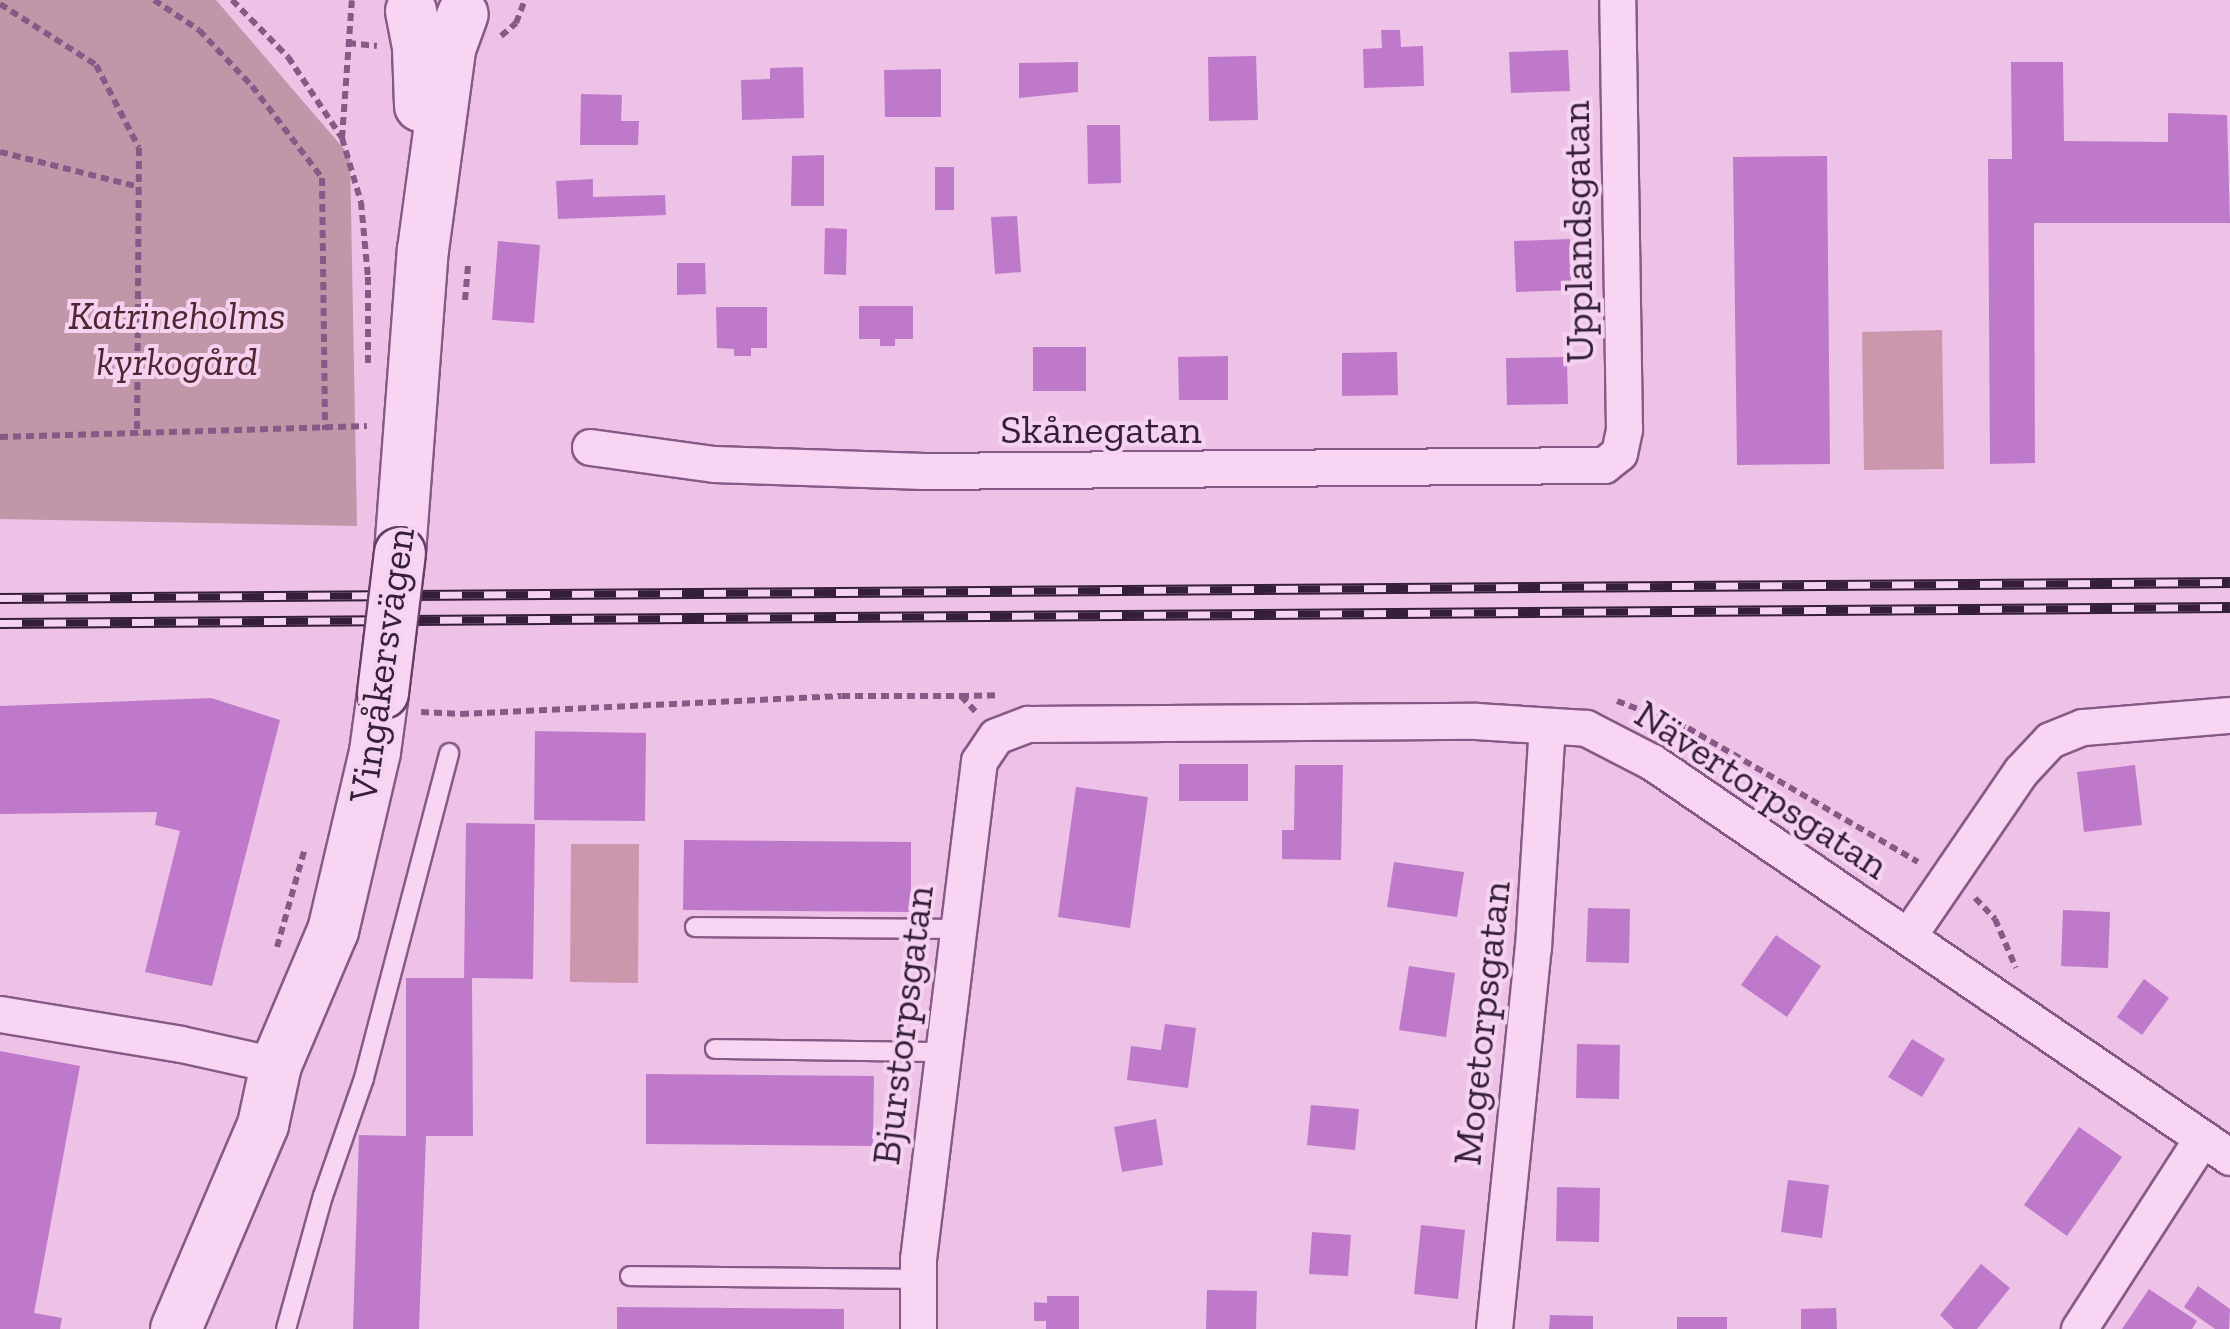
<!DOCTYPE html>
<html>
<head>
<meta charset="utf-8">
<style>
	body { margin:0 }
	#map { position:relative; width:2230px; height:1329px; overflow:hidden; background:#edc2e6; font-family:"Zilla Slab",serif }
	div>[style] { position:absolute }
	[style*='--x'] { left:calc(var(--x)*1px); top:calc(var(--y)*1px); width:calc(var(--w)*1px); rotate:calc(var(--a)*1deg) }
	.green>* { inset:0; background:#cb97ad }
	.cemetery>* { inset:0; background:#c096a8 }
	.building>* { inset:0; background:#bf79ca }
	.path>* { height:6px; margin-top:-3px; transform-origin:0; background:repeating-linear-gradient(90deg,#865a86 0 8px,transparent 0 13px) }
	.roads { filter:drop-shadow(2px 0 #865a86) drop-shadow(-2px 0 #865a86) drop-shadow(0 2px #865a86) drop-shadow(0 -2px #865a86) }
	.service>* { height:18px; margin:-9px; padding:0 9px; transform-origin:9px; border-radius:9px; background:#f8d5f3 }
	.minor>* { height:35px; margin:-17.5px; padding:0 17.5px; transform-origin:17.5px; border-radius:17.5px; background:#f8d5f3 }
	.secondary>* { height:50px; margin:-25px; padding:0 25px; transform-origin:25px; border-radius:25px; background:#f8d5f3 }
	.rail>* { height:11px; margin-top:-5.5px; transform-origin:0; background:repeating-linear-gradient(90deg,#f5d2ef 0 22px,#351e37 0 44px); box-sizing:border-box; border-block:2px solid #351e37 }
	.bridges { filter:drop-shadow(2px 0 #663d68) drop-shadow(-2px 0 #663d68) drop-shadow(0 2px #663d68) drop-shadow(0 -2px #663d68) }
	.secondary-bridge>* { height:50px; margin:-25px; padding:0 25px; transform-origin:25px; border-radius:25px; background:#f8d5f3 }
	span { translate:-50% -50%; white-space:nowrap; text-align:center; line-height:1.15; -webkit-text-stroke:8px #f5d2ef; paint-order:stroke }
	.street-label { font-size:40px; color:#351e37 }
	.park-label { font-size:40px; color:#532532; font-style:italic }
</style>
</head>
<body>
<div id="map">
	<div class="green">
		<div style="clip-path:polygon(1942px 330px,1944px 469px,1864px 470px,1862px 332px)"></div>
		<div style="clip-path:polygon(571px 844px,639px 844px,638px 983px,570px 982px)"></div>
	</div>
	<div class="cemetery">
		<div style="clip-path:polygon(0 0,216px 0,350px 156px,357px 526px,0 519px)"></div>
	</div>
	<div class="building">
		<div style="clip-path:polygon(1381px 30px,1400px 30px,1401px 47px,1423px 46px,1424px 86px,1364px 88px,1363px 49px,1382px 48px)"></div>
		<div style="clip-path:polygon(1568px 50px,1570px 91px,1511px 93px,1509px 52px)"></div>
		<div style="clip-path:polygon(1256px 56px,1258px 120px,1209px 121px,1208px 57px)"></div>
		<div style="clip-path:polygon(1078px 62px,1078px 92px,1019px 98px,1019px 63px)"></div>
		<div style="clip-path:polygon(2011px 62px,2063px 62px,2064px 141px,2168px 142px,2168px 113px,2227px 115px,2230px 223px,2034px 223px,2035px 463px,1990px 464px,1988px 159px,2012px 159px)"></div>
		<div style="clip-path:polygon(803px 67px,804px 118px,742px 120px,741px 80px,770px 79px,770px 68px)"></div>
		<div style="clip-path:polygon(941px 69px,941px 117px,885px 117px,884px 70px)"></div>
		<div style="clip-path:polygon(581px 94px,622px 95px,621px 121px,639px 121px,638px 145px,580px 145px)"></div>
		<div style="clip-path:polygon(1087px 125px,1120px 125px,1121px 183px,1088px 184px)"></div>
		<div style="clip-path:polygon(824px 155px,824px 206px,791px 206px,792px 156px)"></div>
		<div style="clip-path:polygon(1827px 156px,1830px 464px,1737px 465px,1733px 157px)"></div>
		<div style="clip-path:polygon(935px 167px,954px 167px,954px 210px,935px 210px)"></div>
		<div style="clip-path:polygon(593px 179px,593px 197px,665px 195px,666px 215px,558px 219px,556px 181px)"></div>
		<div style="clip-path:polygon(1017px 216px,1021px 272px,995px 274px,991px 217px)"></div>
		<div style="clip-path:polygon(825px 228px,847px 229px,846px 275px,824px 274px)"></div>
		<div style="clip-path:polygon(1570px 239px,1571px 290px,1516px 292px,1514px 241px)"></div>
		<div style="clip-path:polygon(498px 241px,540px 245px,534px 323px,492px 320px)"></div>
		<div style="clip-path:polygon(677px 263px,705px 263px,706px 294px,677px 295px)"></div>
		<div style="clip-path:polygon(859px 306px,913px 306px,913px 339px,895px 339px,895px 346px,880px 346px,880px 339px,859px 339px)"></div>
		<div style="clip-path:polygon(716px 307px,767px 307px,767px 348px,751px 348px,751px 356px,734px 356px,734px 349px,717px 348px)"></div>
		<div style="clip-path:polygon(1033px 347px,1086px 347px,1086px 391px,1033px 391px)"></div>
		<div style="clip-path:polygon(1397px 352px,1398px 395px,1342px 396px,1342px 353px)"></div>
		<div style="clip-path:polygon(1228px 356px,1228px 400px,1179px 400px,1178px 357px)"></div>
		<div style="clip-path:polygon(1567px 357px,1568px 404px,1507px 405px,1506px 358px)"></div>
		<div style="clip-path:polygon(211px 698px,280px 720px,212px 986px,145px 972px,180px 831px,155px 825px,157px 812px,0 814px,0 706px)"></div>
		<div style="clip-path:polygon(535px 731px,646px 733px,645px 821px,534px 820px)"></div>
		<div style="clip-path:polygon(1179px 764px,1248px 764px,1248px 801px,1179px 801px)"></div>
		<div style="clip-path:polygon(1295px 765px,1343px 765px,1341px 860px,1282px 859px,1282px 830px,1294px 830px)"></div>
		<div style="clip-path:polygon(2135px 765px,2142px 825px,2084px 832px,2077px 772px)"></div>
		<div style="clip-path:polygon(1076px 787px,1148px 797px,1130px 928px,1058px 917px)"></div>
		<div style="clip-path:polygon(466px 823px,535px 824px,533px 979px,472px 978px,473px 1136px,426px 1136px,419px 1329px,353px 1329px,359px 1135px,406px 1136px,406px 978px,464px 978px)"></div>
		<div style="clip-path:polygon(684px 840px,911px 842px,911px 912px,683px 910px)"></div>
		<div style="clip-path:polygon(1394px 862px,1464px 872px,1457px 917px,1387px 907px)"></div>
		<div style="clip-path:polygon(1588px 908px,1630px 909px,1629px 963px,1586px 962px)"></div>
		<div style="clip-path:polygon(2063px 910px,2110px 912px,2108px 968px,2061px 966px)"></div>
		<div style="clip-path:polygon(1776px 935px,1821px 966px,1787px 1017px,1741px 985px)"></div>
		<div style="clip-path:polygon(1409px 966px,1455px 973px,1446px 1037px,1399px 1030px)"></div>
		<div style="clip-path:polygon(2144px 979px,2169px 998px,2142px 1035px,2117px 1017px)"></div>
		<div style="clip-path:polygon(1165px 1024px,1196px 1028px,1188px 1088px,1127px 1080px,1131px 1046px,1161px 1050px)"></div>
		<div style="clip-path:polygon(1912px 1039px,1945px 1059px,1922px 1097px,1888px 1077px)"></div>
		<div style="clip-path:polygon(1577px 1044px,1620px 1045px,1619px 1099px,1576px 1098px)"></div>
		<div style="clip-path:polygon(0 1051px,80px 1066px,34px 1313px,62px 1318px,60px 1329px,0 1329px)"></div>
		<div style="clip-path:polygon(646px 1074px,874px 1076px,873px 1146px,646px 1144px)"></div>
		<div style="clip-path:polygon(1311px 1105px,1359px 1109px,1355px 1150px,1307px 1145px)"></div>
		<div style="clip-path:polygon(1156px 1119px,1163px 1165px,1122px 1172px,1114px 1127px)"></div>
		<div style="clip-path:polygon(2079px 1127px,2122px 1157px,2067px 1236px,2024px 1205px)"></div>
		<div style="clip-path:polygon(1788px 1180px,1829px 1185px,1822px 1238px,1781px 1232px)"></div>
		<div style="clip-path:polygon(1557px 1187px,1600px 1188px,1599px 1242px,1556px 1241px)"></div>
		<div style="clip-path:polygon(1421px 1225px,1465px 1230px,1458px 1299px,1414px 1294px)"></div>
		<div style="clip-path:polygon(1312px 1232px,1351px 1235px,1348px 1276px,1309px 1274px)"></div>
		<div style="clip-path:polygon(1981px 1264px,2010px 1288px,1977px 1329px,1954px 1329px,1940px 1315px)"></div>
		<div style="clip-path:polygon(2198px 1286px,2230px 1309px,2229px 1329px,2215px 1329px,2184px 1307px)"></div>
		<div style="clip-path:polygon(2149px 1289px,2197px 1321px,2192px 1329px,2122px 1329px)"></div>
		<div style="clip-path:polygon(1207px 1290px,1257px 1291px,1256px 1329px,1206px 1329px)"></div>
		<div style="clip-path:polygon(1047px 1296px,1079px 1296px,1079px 1329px,1046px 1329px,1046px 1321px,1034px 1321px,1034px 1302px,1047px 1303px)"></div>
		<div style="clip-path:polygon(617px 1307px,844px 1309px,844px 1329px,617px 1329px)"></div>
		<div style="clip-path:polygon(1836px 1308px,1837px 1329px,1801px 1329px,1801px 1309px)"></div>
		<div style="clip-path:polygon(1550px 1315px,1593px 1316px,1593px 1329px,1549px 1329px)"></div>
		<div style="clip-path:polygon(1677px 1317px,1727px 1317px,1727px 1329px,1677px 1329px)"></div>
	</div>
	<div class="path">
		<div style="--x:154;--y:0;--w:54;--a:33.7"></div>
		<div style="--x:199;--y:30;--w:77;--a:46.6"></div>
		<div style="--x:252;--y:86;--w:116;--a:52.7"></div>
		<div style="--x:322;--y:178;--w:252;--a:89.3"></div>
		<div style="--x:232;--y:0;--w:80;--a:45.5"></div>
		<div style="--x:288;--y:57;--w:97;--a:56.3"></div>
		<div style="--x:342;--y:138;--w:67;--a:73.5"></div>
		<div style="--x:361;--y:202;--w:75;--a:84.7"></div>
		<div style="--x:368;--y:277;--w:89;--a:90"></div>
		<div style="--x:0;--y:4;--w:114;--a:32.4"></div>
		<div style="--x:96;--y:65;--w:93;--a:62.6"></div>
		<div style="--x:139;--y:148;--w:287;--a:90.4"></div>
		<div style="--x:501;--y:36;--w:20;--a:-41"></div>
		<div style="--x:516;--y:23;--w:25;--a:-69"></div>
		<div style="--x:348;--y:43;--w:29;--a:6"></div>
		<div style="--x:342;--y:138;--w:138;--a:-85.9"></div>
		<div style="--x:0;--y:152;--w:143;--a:14.1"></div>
		<div style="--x:465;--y:300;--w:38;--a:-85"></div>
		<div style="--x:0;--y:437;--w:367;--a:-1.7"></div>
		<div style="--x:961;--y:696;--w:39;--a:-1"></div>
		<div style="--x:1617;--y:701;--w:76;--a:20.8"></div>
		<div style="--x:1688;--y:728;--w:266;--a:30.2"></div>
		<div style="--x:421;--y:712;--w:40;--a:2.9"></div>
		<div style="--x:461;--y:714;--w:381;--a:-2.7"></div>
		<div style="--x:842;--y:696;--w:119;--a:0"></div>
		<div style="--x:961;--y:696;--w:22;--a:47"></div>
		<div style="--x:1975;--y:898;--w:29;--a:46"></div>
		<div style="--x:1995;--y:919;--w:53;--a:66.8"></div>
		<div style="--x:277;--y:947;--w:103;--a:-74.2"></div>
	</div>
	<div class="roads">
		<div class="service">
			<div style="--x:695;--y:927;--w:261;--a:0.4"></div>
			<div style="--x:715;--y:1049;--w:227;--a:0.8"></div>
			<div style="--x:630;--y:1276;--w:288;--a:0.6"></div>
			<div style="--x:286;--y:1329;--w:138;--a:-74.5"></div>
			<div style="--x:323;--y:1196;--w:125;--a:-70.8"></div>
			<div style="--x:364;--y:1078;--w:336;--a:-75.3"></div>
		</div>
		<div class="minor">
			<div style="--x:590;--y:447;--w:125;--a:7.8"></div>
			<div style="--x:714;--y:464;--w:210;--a:1.9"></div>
			<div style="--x:924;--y:471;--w:680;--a:-0.51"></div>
			<div style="--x:1604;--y:465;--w:19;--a:-39"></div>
			<div style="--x:1619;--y:453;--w:25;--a:-78"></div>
			<div style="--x:1624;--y:429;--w:429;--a:-90.9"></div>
			<div style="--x:1908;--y:936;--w:200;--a:-55.6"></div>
			<div style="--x:2021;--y:771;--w:42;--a:-46.9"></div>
			<div style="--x:2050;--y:740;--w:35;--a:-22"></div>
			<div style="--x:2083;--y:727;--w:147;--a:-4.7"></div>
			<div style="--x:0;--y:1014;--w:183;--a:9.4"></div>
			<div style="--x:181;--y:1044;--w:97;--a:12.5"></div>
			<div style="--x:918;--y:1329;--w:70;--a:-90"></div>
			<div style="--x:918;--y:1259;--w:502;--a:-83.02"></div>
			<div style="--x:979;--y:761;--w:30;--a:-56"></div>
			<div style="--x:996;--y:736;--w:34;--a:-21"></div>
			<div style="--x:1028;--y:724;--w:448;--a:-0.4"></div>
			<div style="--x:1476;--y:721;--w:110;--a:3.6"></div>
			<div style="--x:1586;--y:728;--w:74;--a:27.3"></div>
			<div style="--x:1652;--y:762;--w:700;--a:34.35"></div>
			<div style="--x:1494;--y:1329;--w:384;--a:-84.2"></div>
			<div style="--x:1533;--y:947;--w:221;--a:-86.4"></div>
			<div style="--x:2079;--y:1329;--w:227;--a:-57.2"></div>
		</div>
		<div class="secondary">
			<div style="--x:411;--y:11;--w:38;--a:79"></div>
			<div style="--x:418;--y:48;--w:58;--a:88"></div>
			<div style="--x:400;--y:553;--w:304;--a:-85.7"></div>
			<div style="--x:423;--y:250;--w:203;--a:-82.3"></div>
			<div style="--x:450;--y:49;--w:37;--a:-70"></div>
			<div style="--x:176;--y:1329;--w:222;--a:-66.9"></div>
			<div style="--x:263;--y:1125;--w:61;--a:-77.8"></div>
			<div style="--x:276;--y:1065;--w:146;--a:-67"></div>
			<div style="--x:333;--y:931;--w:184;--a:-76.8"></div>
			<div style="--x:375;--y:752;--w:60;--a:-82.3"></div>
		</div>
	</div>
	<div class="rail">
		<div style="--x:0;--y:598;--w:2230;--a:-0.41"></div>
		<div style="--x:0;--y:623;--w:2230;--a:-0.41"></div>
	</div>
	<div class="bridges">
		<div class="secondary-bridge">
			<div style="--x:383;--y:693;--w:141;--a:-83.1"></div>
		</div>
	</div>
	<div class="street-label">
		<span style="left:1577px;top:232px;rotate:-91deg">Upplandsgatan</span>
		<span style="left:1101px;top:429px">Skånegatan</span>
		<span style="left:381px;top:665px;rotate:-82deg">Vingåkersvägen</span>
		<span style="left:1762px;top:789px;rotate:33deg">Nävertorpsgatan</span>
		<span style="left:1481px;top:1023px;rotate:-84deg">Mogetorpsgatan</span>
		<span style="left:902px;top:1025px;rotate:-83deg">Bjurstorpsgatan</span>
	</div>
	<div class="park-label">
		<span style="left:177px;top:338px">Katrineholms<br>kyrkogård</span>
	</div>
</div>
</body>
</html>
